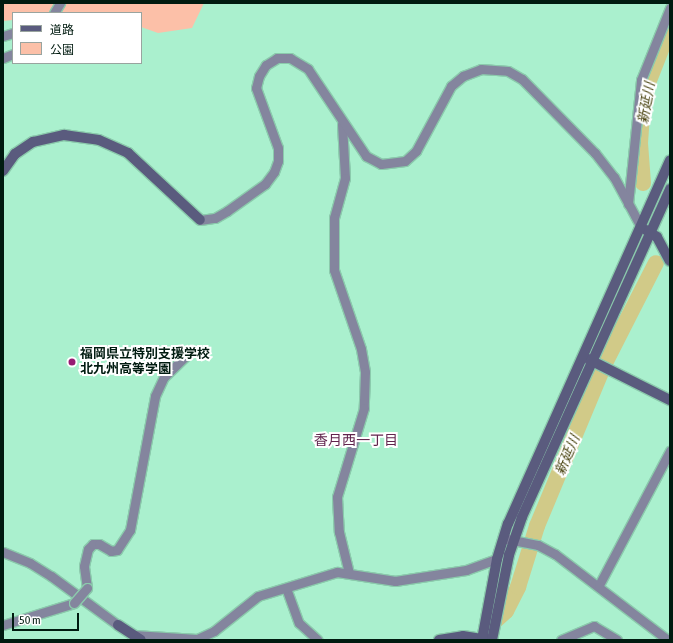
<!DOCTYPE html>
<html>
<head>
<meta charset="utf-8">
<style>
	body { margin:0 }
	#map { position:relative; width:673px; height:643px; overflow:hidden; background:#aaf0ce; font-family:"Asap Condensed","Noto Sans JP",sans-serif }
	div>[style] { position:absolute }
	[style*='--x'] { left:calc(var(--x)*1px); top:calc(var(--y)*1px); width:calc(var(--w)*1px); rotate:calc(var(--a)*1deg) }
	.green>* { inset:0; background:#fcc0a8 }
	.river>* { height:16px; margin:-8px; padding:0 8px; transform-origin:8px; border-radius:8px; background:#d1ca88 }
	.roads { filter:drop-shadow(1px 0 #8bcaac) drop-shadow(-1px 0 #8bcaac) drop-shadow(0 1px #8bcaac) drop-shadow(0 -1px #8bcaac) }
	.street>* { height:9px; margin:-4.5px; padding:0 4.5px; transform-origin:4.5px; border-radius:4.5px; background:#84859e }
	.secondary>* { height:10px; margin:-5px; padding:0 5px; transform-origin:5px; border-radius:5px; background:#5a5b7e }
	.bridges { filter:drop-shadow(1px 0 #8bcaac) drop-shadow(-1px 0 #8bcaac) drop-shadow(0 1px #8bcaac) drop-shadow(0 -1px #8bcaac) }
	.street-bridge>* { height:9px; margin:-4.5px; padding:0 4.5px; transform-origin:4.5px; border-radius:4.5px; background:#84859e }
	.dots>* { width:11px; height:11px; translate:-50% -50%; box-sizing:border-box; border:2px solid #fff; border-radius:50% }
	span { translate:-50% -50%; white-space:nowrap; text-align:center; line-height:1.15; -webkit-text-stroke:4px #fff; paint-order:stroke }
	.poi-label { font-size:13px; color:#001b10; font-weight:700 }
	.left { translate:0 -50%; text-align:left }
	.water-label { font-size:14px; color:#47410d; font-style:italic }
	.neighbourhood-label { font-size:14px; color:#61254d }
	.frame { position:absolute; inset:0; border:4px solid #001b10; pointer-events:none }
	.legend { position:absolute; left:12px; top:12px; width:130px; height:52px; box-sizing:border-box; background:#fff; border:1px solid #99a49f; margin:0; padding:5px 7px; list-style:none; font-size:12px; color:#001b10 }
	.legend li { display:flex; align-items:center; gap:8px; height:20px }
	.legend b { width:20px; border:1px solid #99a49f }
	.scale { position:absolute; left:12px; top:613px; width:67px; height:18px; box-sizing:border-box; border:2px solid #001b10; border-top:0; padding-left:5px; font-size:12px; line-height:14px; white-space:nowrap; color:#001b10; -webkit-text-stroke:3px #fff; paint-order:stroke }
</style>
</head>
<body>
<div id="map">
	<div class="green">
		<div style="clip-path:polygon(3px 3px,204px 3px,192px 28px,158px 33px,141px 27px,141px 13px,13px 13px,13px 20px,3px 21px)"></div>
	</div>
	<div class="river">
		<div style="--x:643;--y:183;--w:40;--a:-94.3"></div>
		<div style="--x:640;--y:143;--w:32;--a:-86"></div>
		<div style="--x:642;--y:111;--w:29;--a:-78"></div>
		<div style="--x:648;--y:83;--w:60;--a:-68.6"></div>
		<div style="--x:486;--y:629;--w:27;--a:-42"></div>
		<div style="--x:506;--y:611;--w:27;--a:-63"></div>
		<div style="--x:518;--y:587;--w:64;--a:-72.7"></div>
		<div style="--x:537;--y:526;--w:177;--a:-67.4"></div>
		<div style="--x:605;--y:363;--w:112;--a:-63"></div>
	</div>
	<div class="roads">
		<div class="street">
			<div style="--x:54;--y:13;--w:12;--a:-59"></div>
			<div style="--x:3;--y:36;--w:10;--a:-17"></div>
			<div style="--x:3;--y:58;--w:11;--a:-22"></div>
			<div style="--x:342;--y:124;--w:54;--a:86.8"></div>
			<div style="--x:345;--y:178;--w:41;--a:105.4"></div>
			<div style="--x:334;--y:218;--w:52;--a:90"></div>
			<div style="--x:334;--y:270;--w:83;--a:71.1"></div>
			<div style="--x:361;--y:349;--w:23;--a:80"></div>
			<div style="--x:365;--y:372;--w:36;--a:92"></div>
			<div style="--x:364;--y:408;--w:93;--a:106.9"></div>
			<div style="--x:337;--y:497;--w:35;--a:87"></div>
			<div style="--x:339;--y:532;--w:42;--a:76.3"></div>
			<div style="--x:628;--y:204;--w:125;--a:-84"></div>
			<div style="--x:641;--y:80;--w:78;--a:-68.1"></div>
			<div style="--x:200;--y:220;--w:15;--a:-8"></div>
			<div style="--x:215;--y:218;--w:14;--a:-30"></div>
			<div style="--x:227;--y:211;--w:47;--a:-35.4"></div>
			<div style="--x:265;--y:184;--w:15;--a:-53"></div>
			<div style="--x:274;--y:172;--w:12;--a:-70"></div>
			<div style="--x:278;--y:161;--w:13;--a:-90"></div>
			<div style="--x:278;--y:148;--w:64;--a:-110.1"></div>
			<div style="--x:256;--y:88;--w:12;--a:-76"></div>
			<div style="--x:259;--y:76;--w:13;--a:-58"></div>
			<div style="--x:266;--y:65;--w:13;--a:-32"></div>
			<div style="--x:277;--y:58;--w:13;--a:0"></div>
			<div style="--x:290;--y:58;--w:21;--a:31"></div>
			<div style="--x:308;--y:69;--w:105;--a:56.3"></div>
			<div style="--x:366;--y:156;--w:17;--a:28"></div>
			<div style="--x:381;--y:164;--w:24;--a:-7"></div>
			<div style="--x:405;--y:161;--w:15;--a:-42"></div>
			<div style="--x:416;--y:151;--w:74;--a:-61.7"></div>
			<div style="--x:451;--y:86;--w:16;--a:-40"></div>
			<div style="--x:463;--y:76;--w:19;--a:-21"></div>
			<div style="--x:481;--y:69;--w:27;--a:4"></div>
			<div style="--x:508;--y:71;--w:16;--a:30"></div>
			<div style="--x:522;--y:79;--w:104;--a:45.4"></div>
			<div style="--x:595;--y:153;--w:31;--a:52"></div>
			<div style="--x:614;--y:177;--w:55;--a:61.6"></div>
			<div style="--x:507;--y:539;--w:32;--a:11"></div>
			<div style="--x:538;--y:545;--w:19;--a:28"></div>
			<div style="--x:555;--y:554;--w:142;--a:37.3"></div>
			<div style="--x:3;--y:552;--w:29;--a:22"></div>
			<div style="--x:30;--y:563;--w:25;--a:32"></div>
			<div style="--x:51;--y:576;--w:83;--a:36.2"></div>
			<div style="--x:599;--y:585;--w:152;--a:-62.1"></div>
			<div style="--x:87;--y:588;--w:22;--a:-98"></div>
			<div style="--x:84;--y:566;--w:17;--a:-77"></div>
			<div style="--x:88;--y:549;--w:7;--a:-45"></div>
			<div style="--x:93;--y:544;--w:6;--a:0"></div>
			<div style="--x:99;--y:544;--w:14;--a:30"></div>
			<div style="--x:111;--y:551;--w:6;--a:-9"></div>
			<div style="--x:117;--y:550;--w:24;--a:-57"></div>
			<div style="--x:130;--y:530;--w:136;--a:-79.4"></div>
			<div style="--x:155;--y:396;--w:21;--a:-65"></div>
			<div style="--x:164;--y:377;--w:37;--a:-44"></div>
			<div style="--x:286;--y:588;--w:37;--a:70"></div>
			<div style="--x:299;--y:623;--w:25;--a:42"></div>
			<div style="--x:3;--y:625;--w:74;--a:-17.2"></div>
			<div style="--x:134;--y:635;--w:63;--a:3.6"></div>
			<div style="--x:197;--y:639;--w:19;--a:-25"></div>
			<div style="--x:214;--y:631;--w:56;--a:-38.5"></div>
			<div style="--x:258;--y:596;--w:83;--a:-16.9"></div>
			<div style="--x:337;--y:572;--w:59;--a:8.8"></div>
			<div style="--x:395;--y:581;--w:72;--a:-8.8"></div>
			<div style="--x:466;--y:570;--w:33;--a:-20"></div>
			<div style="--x:561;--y:640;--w:36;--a:-23"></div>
			<div style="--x:594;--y:626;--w:27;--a:31"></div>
		</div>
		<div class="secondary">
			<div style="--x:3;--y:171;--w:21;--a:-55"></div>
			<div style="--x:15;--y:154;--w:22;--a:-34"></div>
			<div style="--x:33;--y:142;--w:32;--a:-13"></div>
			<div style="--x:64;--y:135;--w:35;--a:8"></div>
			<div style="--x:99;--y:140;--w:32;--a:24"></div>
			<div style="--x:128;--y:153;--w:98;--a:42.9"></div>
			<div style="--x:646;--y:230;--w:13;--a:32"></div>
			<div style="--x:657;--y:237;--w:27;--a:62"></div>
			<div style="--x:588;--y:359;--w:92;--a:26.6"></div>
			<div style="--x:118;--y:625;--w:27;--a:33"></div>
			<div style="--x:439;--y:640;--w:24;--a:-9"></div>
			<div style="--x:463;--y:636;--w:25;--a:9"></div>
			<div style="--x:482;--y:640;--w:82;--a:-79.5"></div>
			<div style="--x:497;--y:559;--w:37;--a:-73"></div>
			<div style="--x:508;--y:524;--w:398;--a:-66"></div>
			<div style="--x:492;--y:640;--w:87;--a:-78.7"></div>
			<div style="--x:509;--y:555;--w:40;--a:-71.1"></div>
			<div style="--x:522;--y:517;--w:360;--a:-65.7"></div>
		</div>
	</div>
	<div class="bridges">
		<div class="street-bridge">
			<div style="--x:74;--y:603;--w:20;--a:-49"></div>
		</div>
	</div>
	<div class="dots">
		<div style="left:72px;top:362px;background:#971a73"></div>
	</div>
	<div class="poi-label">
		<span class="left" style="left:80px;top:362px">福岡県立特別支援学校<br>北九州高等学園</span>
	</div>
	<div class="water-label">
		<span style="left:646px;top:103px;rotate:-80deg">新延川</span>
		<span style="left:567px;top:455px;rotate:-67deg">新延川</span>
	</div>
	<div class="neighbourhood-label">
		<span style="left:356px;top:440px">香月西一丁目</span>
	</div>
	<div class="frame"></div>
	<ul class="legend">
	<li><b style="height:5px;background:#5a5b7e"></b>道路</li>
	<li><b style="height:11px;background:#fcc0a8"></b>公園</li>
	</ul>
	<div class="scale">50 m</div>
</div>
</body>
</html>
